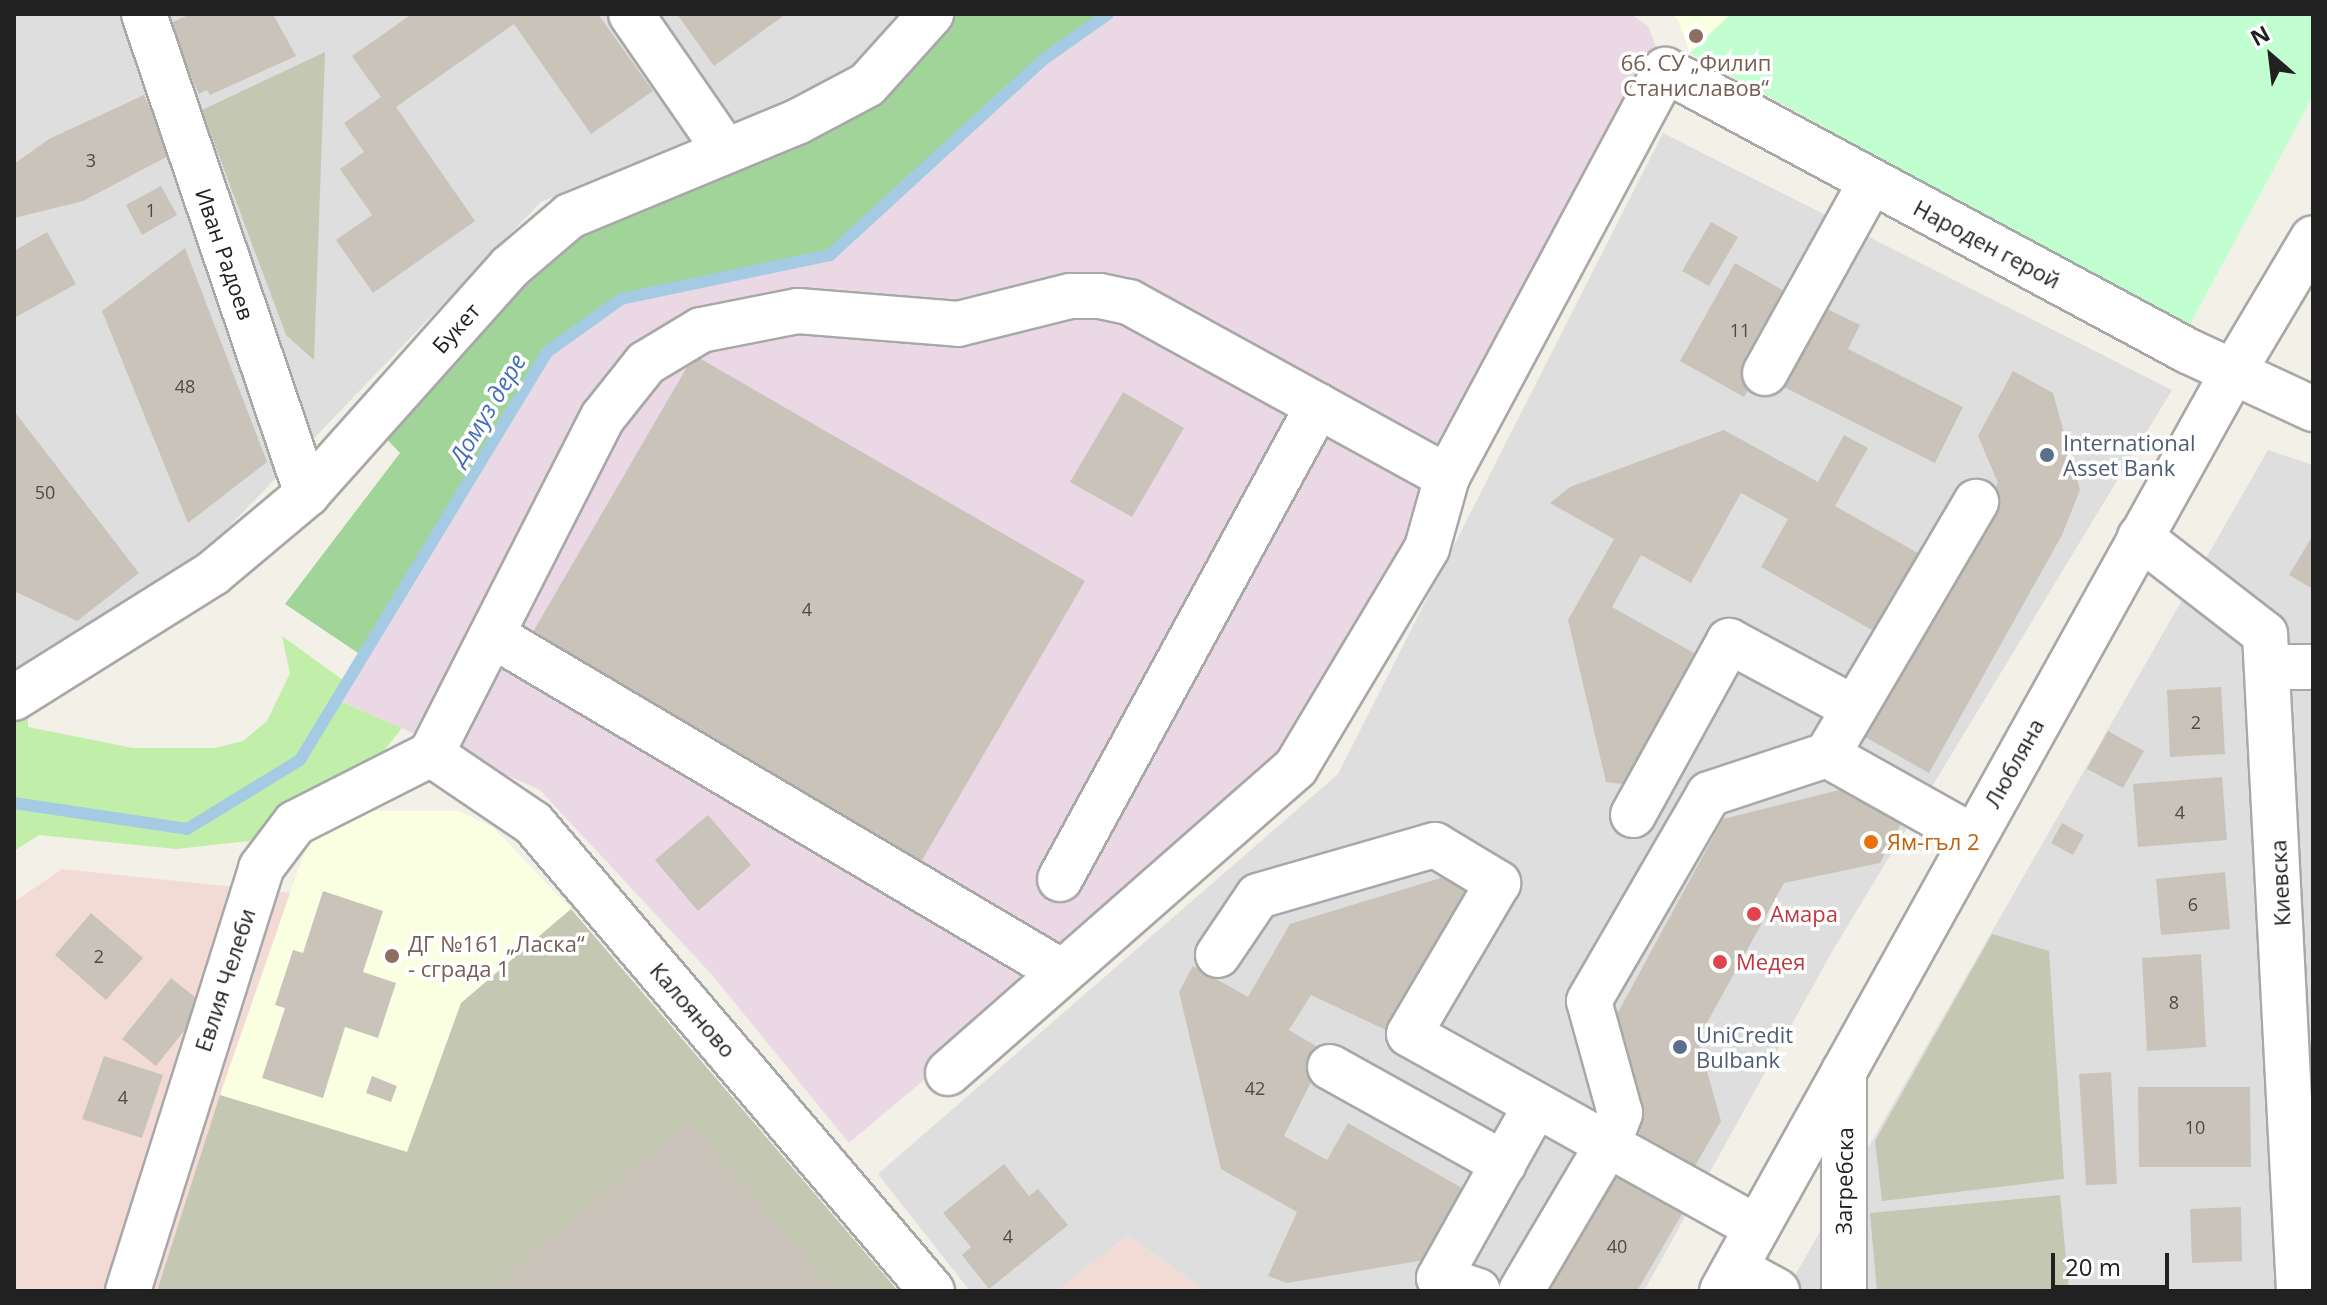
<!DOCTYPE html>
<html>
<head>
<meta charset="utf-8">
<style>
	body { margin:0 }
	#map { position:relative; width:2327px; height:1305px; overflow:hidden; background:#f2f0e7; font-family:"Open Sans",sans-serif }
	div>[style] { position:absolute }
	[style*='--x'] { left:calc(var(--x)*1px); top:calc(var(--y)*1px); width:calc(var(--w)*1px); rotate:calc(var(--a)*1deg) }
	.residential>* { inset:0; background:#dfdede }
	.commercial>* { inset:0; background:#f3dbd5 }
	.industrial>* { inset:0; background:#ebd8e5 }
	.education>* { inset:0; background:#fbffe2 }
	.construction>* { inset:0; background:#c4c7b1 }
	.grass>* { inset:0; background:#c1efa9 }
	.forest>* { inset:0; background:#a1d498 }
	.park>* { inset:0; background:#c1fed0 }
	.stream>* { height:12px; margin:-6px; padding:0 6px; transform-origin:6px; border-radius:6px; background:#a4cbe3 }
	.building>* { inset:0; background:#cac3b9 }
	.roads { filter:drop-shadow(2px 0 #a8a8a8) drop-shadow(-2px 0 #a8a8a8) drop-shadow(0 2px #a8a8a8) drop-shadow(0 -2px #a8a8a8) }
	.minor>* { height:44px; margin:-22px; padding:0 22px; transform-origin:22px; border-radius:22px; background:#fff }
	.dots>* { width:22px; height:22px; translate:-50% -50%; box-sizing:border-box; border:4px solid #fff; border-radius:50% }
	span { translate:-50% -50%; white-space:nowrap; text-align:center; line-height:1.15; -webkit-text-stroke:7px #fff; paint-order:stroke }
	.number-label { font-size:18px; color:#4b4a47 }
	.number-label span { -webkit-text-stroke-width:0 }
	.education-label { font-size:22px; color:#785e54 }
	.left { translate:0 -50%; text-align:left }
	.street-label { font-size:22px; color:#212121 }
	.service-label { font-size:22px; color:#4e5e75 }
	.food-label { font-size:22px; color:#c56008 }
	.health-label { font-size:22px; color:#be3a42 }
	.water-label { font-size:24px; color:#446dba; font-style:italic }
	.frame { position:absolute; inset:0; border:16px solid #212121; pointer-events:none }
	.north { position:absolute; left:2231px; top:16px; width:80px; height:80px; -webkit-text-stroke:6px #fff; paint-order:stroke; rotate:332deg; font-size:22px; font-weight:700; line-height:32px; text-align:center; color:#212121 }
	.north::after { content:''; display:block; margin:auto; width:28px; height:36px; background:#212121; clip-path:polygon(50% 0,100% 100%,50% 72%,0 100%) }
	.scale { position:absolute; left:2051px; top:1253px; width:118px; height:36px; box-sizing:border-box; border:4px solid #212121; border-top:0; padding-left:10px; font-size:24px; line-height:28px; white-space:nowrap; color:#212121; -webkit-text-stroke:6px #fff; paint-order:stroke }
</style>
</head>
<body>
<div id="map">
	<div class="residential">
		<div style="clip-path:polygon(14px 14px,916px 14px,855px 76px,541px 202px,196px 561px,14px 669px)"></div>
		<div style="clip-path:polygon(1663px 133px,2172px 390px,1833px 950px,1644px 1291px,1206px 1291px,1128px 1236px,1057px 1291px,970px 1291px,878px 1174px,1338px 774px)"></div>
		<div style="clip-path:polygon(2268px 450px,2313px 465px,2313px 1291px,1786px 1291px)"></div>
	</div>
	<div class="commercial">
		<div style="clip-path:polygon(62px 869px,291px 893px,220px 1095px,407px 1153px,571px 909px,898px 1291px,14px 1291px,14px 902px)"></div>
		<div style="clip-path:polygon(1128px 1236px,1206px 1291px,1057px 1291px)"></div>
	</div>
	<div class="industrial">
		<div style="clip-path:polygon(1108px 14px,1631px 14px,1648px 26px,1665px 70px,1296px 767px,849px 1143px,713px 976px,540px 790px,337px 699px,547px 352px,621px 299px,830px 255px,1044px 59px)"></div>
	</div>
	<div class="education">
		<div style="clip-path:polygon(1670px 14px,1731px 14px,1690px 53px,1678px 20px)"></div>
		<div style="clip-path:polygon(360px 811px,459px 811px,494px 828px,571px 909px,461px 1003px,407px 1153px,220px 1095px,305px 850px,318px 832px)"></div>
	</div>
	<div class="construction">
		<div style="clip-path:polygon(325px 52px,314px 360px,286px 335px,202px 110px)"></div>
		<div style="clip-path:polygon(571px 909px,898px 1291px,157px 1291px,220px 1095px,407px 1152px,461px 1003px)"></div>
		<div style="clip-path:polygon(1992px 934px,2049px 951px,2064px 1179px,1882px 1201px,1875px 1141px)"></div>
		<div style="clip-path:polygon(2060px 1195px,2069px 1291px,1877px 1291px,1870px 1213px)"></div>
	</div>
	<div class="grass">
		<div style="clip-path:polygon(282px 636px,347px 683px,338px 700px,402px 728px,379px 757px,249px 841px,176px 849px,39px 835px,14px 851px,14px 719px,28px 711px,28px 727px,133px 748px,214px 748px,243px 741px,267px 721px,290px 673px)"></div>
	</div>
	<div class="forest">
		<div style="clip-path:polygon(955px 14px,1108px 14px,1044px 59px,830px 255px,621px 299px,547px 352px,364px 657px,285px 604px,400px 453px,381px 433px,526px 268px,579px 227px,830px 130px,903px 79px)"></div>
	</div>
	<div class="park">
		<div style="clip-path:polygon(1731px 14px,2313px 14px,2313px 96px,2188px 328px,1690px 53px)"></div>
	</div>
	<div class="stream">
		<div style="--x:14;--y:803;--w:175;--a:8.5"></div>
		<div style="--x:187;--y:829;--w:132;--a:-31.4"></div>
		<div style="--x:300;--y:760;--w:477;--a:-58.8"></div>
		<div style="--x:547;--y:352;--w:91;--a:-35.6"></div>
		<div style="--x:621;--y:299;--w:214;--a:-11.9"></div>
		<div style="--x:830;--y:255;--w:290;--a:-42.5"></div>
		<div style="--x:1044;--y:59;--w:78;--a:-35.1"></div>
	</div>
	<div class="building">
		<div style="clip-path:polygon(191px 14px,273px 14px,296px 56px,210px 95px,207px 90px,199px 94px,168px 24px)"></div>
		<div style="clip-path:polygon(412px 14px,598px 14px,653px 91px,591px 134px,514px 24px,396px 107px,475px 221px,373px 293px,336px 240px,372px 215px,340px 169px,364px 152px,344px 123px,381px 97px,352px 56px)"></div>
		<div style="clip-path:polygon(677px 14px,786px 14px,714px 66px)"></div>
		<div style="clip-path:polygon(144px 95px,170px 155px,83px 201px,14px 218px,14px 164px,49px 139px)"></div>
		<div style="clip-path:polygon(161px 186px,177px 215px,142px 235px,126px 205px)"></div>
		<div style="clip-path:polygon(1711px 222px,1738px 237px,1709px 286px,1682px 271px)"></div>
		<div style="clip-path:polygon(47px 232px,76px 284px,14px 318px,14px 251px)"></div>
		<div style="clip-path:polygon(185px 248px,267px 462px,188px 523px,102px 311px)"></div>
		<div style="clip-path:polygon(1735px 263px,1800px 300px,1744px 397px,1680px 361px)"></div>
		<div style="clip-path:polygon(1821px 306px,1860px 325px,1848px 349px,1963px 407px,1935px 463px,1780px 385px)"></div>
		<div style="clip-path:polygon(694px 355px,1085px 581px,921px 862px,530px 637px)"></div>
		<div style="clip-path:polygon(2013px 371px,2053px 393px,2080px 490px,2062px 535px,1929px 773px,1858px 733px,1998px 483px,1978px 436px)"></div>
		<div style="clip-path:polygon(1123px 392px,1184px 428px,1132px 517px,1070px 482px)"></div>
		<div style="clip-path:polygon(14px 411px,139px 573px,77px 621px,14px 591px)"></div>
		<div style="clip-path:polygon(1724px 430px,1818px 482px,1844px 435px,1868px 448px,1835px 506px,1932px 561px,1888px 639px,1761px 567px,1788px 519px,1741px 493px,1691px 583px,1641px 555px,1612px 607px,1703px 658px,1631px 785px,1606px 782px,1568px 620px,1614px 539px,1550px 503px,1570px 487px)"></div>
		<div style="clip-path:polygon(2313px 535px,2313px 589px,2289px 575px)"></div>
		<div style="clip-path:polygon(2221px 687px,2225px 754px,2170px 757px,2167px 690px)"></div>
		<div style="clip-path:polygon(2108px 731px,2144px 751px,2123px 788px,2087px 769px)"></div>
		<div style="clip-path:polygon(2222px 777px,2227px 840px,2138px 847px,2133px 784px)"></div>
		<div style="clip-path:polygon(1839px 790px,1902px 822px,1880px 863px,1784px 883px,1698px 1039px,1721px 1121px,1695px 1166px,1640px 1134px,1615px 1018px,1723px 819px)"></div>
		<div style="clip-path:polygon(708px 815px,751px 865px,698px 911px,655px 860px)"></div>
		<div style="clip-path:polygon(2062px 823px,2084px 835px,2073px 855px,2051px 843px)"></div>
		<div style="clip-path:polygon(1460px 872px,1484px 886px,1401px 1037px,1311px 995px,1289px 1030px,1326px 1052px,1284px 1136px,1327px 1160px,1348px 1123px,1469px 1192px,1431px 1259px,1287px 1283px,1268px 1276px,1297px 1212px,1221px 1169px,1179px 992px,1193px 966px,1248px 997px,1290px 924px)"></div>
		<div style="clip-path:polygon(2225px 872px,2230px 929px,2161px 935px,2156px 879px)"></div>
		<div style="clip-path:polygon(323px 891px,383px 911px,363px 972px,396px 983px,378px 1038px,345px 1027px,323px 1098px,262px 1078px,285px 1008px,275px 1005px,293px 950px,303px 953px)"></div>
		<div style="clip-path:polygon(91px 913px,143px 958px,106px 1000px,55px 955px)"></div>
		<div style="clip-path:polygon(2201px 954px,2206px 1047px,2147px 1051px,2142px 958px)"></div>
		<div style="clip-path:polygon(171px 978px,205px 1005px,156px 1066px,122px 1039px)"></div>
		<div style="clip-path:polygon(104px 1056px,163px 1075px,142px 1138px,82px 1119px)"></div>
		<div style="clip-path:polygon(2111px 1072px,2117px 1184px,2086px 1185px,2079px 1074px)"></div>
		<div style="clip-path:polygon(372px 1076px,397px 1086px,391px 1102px,366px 1093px)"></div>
		<div style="clip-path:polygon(2138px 1087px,2250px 1087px,2251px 1167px,2139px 1167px)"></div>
		<div style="clip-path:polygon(690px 1121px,833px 1291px,488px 1291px)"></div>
		<div style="clip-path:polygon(1004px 1164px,1029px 1196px,1038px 1189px,1068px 1225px,989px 1289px,962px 1255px,971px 1247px,943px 1213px)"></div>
		<div style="clip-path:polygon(1612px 1174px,1682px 1214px,1637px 1291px,1544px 1291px)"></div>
		<div style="clip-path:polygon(2241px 1207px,2242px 1261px,2192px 1263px,2190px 1209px)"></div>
	</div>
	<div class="roads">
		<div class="minor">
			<div style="--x:144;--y:14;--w:507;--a:71.24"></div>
			<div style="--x:631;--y:14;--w:164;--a:55.4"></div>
			<div style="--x:1765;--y:373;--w:218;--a:-61"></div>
			<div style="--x:2140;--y:537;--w:158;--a:37.8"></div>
			<div style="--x:2265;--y:634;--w:658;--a:87.04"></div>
			<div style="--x:492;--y:635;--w:662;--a:30.59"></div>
			<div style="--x:2270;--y:667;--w:43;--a:0"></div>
			<div style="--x:14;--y:698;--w:235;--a:-32.1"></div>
			<div style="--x:213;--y:573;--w:123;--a:-40"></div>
			<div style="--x:307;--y:494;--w:305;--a:-48.2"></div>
			<div style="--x:510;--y:267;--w:79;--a:-40.4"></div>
			<div style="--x:570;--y:216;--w:246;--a:-22.5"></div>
			<div style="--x:797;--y:122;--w:79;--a:-27.9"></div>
			<div style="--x:867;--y:85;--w:96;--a:-48"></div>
			<div style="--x:431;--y:754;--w:378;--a:-63"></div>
			<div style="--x:603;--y:417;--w:69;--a:-51.5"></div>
			<div style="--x:646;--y:363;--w:64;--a:-31"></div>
			<div style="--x:701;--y:330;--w:99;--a:-11.1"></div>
			<div style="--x:798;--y:311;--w:161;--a:4.6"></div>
			<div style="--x:958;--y:324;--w:115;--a:-14"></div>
			<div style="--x:1070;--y:296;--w:30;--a:0"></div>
			<div style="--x:1100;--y:296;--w:30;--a:12"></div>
			<div style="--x:1129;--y:302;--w:363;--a:28.8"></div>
			<div style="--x:431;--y:754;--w:123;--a:34.1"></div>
			<div style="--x:533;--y:823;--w:615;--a:49.55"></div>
			<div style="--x:1827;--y:755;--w:167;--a:29.3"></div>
			<div style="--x:1633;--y:815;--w:199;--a:-61.1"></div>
			<div style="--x:1729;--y:641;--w:142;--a:28.2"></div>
			<div style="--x:1060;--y:879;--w:539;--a:-61.39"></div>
			<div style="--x:1218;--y:955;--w:71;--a:-55.9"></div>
			<div style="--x:1258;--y:896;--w:184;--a:-16.1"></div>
			<div style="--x:1435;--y:845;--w:74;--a:31.1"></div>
			<div style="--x:1498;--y:883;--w:175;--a:120.5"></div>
			<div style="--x:1409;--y:1034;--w:398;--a:29.1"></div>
			<div style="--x:1330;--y:1067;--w:199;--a:29.1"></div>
			<div style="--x:1844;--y:1071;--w:220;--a:90"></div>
			<div style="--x:948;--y:1073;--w:463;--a:-41.3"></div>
			<div style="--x:1296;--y:767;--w:255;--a:-59.1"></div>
			<div style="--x:1427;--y:548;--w:74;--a:-74.3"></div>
			<div style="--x:1447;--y:477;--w:462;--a:-61.8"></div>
			<div style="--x:1665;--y:70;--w:594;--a:28.25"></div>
			<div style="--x:2188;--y:351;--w:138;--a:24.9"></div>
			<div style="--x:1735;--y:1268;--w:48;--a:28.7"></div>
			<div style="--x:128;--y:1291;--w:443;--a:-72.5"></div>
			<div style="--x:261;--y:868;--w:56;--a:-52.9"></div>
			<div style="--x:295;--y:823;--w:153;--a:-26.9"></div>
			<div style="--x:1478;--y:1291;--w:41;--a:-161.6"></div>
			<div style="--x:1439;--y:1278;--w:198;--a:-60.7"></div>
			<div style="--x:1521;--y:1291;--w:173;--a:-59.4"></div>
			<div style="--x:1609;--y:1142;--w:31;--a:-69"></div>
			<div style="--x:1620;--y:1113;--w:116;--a:-105.5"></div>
			<div style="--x:1589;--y:1001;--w:239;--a:-59.9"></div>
			<div style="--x:1709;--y:794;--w:124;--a:-18.3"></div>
			<div style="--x:1827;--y:755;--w:294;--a:-59.5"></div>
			<div style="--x:1722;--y:1291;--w:1049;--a:-60.92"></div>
			<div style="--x:2232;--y:374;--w:158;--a:-59.2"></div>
		</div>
	</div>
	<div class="dots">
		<div style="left:1696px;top:36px;background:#8d6e63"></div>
		<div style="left:2047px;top:455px;background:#5c6f8a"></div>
		<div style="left:1871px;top:842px;background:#e8710a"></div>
		<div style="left:1754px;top:914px;background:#e0444e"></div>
		<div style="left:392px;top:956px;background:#8d6e63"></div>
		<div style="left:1720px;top:962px;background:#e0444e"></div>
		<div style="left:1680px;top:1047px;background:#5c6f8a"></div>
	</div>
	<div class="number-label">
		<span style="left:91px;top:160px">3</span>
		<span style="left:151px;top:210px">1</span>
		<span style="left:1740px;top:330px">11</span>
		<span style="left:185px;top:386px">48</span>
		<span style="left:45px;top:492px">50</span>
		<span style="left:807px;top:609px">4</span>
		<span style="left:2196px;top:722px">2</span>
		<span style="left:2180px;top:812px">4</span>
		<span style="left:2193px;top:904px">6</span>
		<span style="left:99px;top:956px">2</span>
		<span style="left:2174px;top:1002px">8</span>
		<span style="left:1255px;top:1088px">42</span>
		<span style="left:123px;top:1097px">4</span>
		<span style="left:2195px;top:1127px">10</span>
		<span style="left:1008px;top:1236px">4</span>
		<span style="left:1617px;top:1246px">40</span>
	</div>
	<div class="education-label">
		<span style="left:1696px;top:75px">66. СУ „Филип<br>Станиславов“</span>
		<span class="left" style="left:408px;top:956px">ДГ №161 „Ласка“<br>- сграда 1</span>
	</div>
	<div class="street-label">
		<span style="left:1987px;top:244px;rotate:28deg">Народен герой</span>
		<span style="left:225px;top:254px;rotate:71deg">Иван Радоев</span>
		<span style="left:456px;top:328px;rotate:-48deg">Букет</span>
		<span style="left:2014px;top:763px;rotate:-61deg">Любляна</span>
		<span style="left:2280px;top:883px;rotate:-93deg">Киевска</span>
		<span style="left:225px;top:980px;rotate:-72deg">Евлия Челеби</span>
		<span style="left:693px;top:1010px;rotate:49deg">Калояново</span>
		<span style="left:1844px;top:1181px;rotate:-89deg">Загребска</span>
	</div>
	<div class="service-label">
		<span class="left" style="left:2063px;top:455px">International<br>Asset Bank</span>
		<span class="left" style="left:1696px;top:1047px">UniCredit<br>Bulbank</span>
	</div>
	<div class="food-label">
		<span class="left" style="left:1887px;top:842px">Ям-гъл 2</span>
	</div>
	<div class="health-label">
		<span class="left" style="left:1770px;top:914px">Амара</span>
		<span class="left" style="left:1736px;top:962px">Медея</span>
	</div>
	<div class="water-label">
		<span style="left:487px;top:409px;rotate:-59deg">Домуз дере</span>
	</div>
	<div class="frame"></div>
	<div class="north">N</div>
	<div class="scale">20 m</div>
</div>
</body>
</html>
